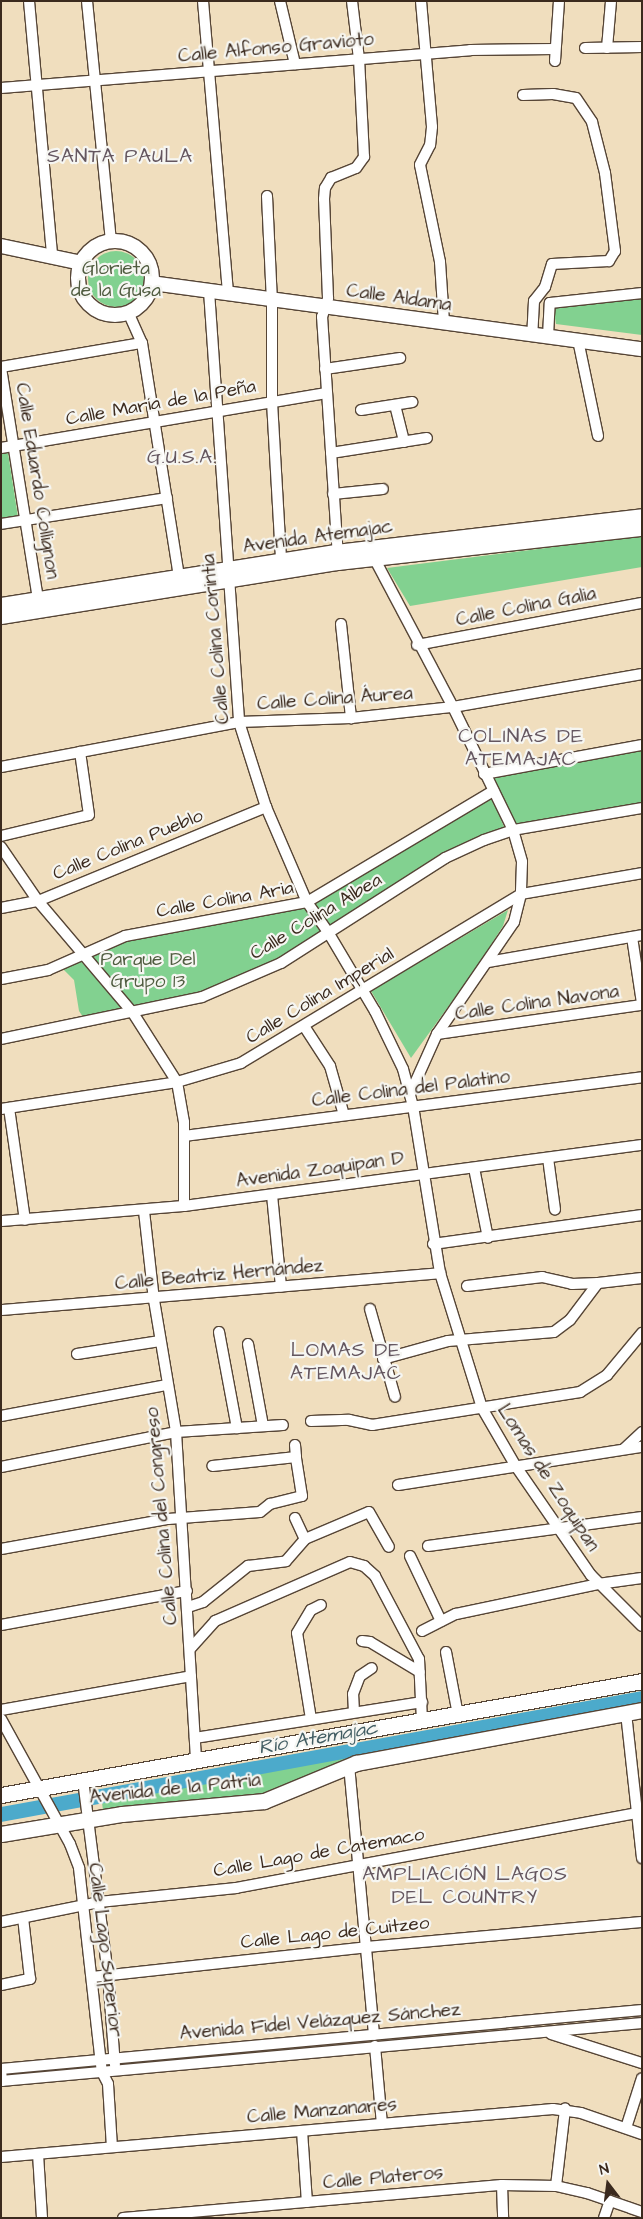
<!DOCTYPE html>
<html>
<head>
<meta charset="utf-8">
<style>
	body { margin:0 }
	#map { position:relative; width:643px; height:2219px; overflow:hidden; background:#f0debe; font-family:"Architects Daughter",sans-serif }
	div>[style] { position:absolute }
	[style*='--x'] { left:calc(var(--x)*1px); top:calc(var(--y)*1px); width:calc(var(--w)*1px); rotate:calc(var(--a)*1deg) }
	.green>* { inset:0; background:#82d190 }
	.round { border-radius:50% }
	.water>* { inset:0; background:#4caacb }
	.roads { filter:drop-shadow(1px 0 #564536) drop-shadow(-1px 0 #564536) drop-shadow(0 1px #564536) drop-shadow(0 -1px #564536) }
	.street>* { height:10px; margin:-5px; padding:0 5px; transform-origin:5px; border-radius:5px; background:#fff }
	.secondary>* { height:14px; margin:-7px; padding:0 7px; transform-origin:7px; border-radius:7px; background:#fff }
	.secondary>.ring { margin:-7px; padding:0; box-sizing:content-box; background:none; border:14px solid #fff; border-radius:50% }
	.primary>* { height:15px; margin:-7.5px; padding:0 7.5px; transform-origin:7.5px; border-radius:7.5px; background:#fff }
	span { translate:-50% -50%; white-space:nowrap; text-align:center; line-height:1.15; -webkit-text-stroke:4.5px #f6f6f2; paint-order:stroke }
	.street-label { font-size:19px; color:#3b2a1e }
	.park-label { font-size:19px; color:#505c40 }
	.neighbourhood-label { font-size:20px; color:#64565f; letter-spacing:1px }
	.water-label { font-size:20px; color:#425d63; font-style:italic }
	.frame { position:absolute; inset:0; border:2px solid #3b2a1e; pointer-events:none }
	.north { position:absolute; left:583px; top:2159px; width:50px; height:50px; -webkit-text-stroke:4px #f6f6f2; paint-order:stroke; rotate:345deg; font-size:14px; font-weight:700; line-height:20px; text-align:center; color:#3b2a1e }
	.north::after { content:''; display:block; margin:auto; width:18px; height:22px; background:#3b2a1e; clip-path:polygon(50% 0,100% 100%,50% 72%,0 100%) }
</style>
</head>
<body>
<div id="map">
	<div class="green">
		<div class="round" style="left:88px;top:251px;width:56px;height:56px"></div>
		<div style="clip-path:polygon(642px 297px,642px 335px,556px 324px,553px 307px)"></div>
		<div style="clip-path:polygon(8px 453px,18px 517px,1px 519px,1px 454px)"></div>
		<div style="clip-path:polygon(642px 536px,642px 567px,410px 606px,387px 568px)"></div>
		<div style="clip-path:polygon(642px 749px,642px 804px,517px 827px,491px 777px)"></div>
		<div style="clip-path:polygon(491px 796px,505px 829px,332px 928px,312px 903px)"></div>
		<div style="clip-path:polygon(304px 907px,321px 931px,287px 953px,219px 988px,136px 1009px,88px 955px,129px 939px,185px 931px)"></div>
		<div style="clip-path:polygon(508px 910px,503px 926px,474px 971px,411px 1058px,371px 991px)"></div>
		<div style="clip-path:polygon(78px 958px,125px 1012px,85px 1020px,79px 1011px,74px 980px,62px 968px)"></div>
		<div style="clip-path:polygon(349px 1757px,291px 1787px,266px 1795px,103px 1810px,102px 1803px)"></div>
	</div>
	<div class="water">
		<div style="clip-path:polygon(642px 1691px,642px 1704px,1px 1822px,1px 1807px)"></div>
	</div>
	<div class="roads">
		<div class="street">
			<div style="--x:29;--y:1;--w:256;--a:84.8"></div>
			<div style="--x:87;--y:1;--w:241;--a:84.3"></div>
			<div style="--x:203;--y:1;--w:293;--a:85.1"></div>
			<div style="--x:280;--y:1;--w:65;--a:76.6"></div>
			<div style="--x:421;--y:1;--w:126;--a:85"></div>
			<div style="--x:432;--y:127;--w:18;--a:96"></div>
			<div style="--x:430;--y:145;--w:22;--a:117"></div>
			<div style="--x:420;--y:165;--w:99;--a:78.3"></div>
			<div style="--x:440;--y:262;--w:60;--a:86.2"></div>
			<div style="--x:585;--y:48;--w:57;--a:-1"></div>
			<div style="--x:607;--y:48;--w:47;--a:-85.1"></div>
			<div style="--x:555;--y:61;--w:60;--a:-86.2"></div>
			<div style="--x:1;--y:88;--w:471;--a:-4.6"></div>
			<div style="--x:470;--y:50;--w:85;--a:-0.7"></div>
			<div style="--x:523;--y:95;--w:30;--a:-2"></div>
			<div style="--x:553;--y:94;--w:23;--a:10"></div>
			<div style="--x:576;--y:98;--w:29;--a:56"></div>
			<div style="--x:592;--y:122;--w:53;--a:75.7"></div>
			<div style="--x:605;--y:173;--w:79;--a:82.7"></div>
			<div style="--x:615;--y:251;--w:12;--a:121"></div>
			<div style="--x:609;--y:261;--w:57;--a:177"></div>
			<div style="--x:552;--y:264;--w:24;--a:107"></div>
			<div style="--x:545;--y:287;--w:18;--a:128"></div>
			<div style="--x:534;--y:301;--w:33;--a:93"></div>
			<div style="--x:267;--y:196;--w:105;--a:87.3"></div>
			<div style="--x:272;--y:301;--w:101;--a:90"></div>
			<div style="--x:272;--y:402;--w:158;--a:86.7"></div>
			<div style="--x:209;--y:291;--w:432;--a:86"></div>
			<div style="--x:239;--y:722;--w:89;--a:72.4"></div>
			<div style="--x:266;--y:807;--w:103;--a:66.7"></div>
			<div style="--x:307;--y:902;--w:37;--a:55"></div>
			<div style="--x:328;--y:932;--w:92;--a:59.3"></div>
			<div style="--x:375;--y:1011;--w:64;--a:64.2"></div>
			<div style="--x:403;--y:1069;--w:38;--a:75"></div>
			<div style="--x:413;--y:1106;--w:169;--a:80.8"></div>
			<div style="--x:440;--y:1273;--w:141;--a:72.7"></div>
			<div style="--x:482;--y:1408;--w:66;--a:59.9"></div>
			<div style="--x:515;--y:1465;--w:134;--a:55.4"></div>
			<div style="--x:591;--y:1575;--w:72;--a:45"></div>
			<div style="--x:128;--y:312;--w:34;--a:66"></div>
			<div style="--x:142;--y:343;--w:236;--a:81"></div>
			<div style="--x:548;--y:336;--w:33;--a:-87"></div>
			<div style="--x:550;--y:303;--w:93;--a:-6.2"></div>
			<div style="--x:578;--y:340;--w:98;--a:78.2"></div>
			<div style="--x:1;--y:367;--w:143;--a:-9.7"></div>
			<div style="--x:1;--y:368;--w:234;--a:80.9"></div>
			<div style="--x:325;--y:369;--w:76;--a:-8.3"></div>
			<div style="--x:395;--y:405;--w:38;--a:76"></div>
			<div style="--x:361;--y:410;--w:52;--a:-8.9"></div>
			<div style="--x:1;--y:448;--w:330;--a:-9.6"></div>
			<div style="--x:331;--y:453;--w:97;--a:-8.9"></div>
			<div style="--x:333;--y:494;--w:50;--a:-5.7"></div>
			<div style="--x:1;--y:524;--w:168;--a:-8.9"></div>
			<div style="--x:372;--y:554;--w:173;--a:62.1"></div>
			<div style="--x:453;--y:707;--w:137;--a:64"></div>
			<div style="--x:513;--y:830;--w:33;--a:74"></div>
			<div style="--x:522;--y:862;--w:32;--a:92"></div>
			<div style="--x:521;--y:894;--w:29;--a:104"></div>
			<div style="--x:514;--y:922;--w:136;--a:124.5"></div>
			<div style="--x:437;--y:1034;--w:66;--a:114.2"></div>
			<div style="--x:338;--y:557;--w:241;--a:-93.8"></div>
			<div style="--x:322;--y:317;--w:20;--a:-72"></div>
			<div style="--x:328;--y:298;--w:99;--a:-92.3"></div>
			<div style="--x:324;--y:199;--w:11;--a:-85"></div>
			<div style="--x:325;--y:188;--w:12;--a:-59"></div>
			<div style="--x:331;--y:178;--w:27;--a:-22"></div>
			<div style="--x:356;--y:168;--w:14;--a:-54"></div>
			<div style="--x:364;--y:157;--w:98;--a:-92.9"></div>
			<div style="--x:359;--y:59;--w:58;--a:-96.9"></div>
			<div style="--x:341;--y:624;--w:95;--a:83.9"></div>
			<div style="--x:417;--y:645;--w:229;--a:-10.6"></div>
			<div style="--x:1;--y:767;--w:242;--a:-10.7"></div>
			<div style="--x:239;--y:722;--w:112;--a:-2"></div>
			<div style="--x:351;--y:718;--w:103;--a:-6.2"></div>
			<div style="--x:453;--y:707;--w:192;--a:-9.9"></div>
			<div style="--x:484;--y:774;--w:161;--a:-10.4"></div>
			<div style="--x:1;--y:836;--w:90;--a:-13.4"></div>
			<div style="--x:89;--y:815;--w:64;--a:-98.1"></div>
			<div style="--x:1;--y:847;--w:65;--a:55.6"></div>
			<div style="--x:38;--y:901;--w:147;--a:49.7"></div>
			<div style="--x:133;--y:1013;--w:82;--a:57.5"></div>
			<div style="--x:177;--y:1082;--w:41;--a:80.1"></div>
			<div style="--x:184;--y:1122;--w:84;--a:90"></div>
			<div style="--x:1;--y:908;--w:38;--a:-11"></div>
			<div style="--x:38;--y:901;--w:247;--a:-22.4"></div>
			<div style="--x:632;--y:937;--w:67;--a:81.4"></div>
			<div style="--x:488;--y:962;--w:156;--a:-9.9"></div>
			<div style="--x:1;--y:979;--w:48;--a:-10.8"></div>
			<div style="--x:48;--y:970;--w:84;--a:-23.8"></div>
			<div style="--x:125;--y:936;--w:185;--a:-10.6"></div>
			<div style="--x:307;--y:902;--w:217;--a:-30.8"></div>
			<div style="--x:304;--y:1026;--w:48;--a:57"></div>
			<div style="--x:330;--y:1066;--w:51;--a:74.1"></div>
			<div style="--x:437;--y:1034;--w:207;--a:-8.1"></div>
			<div style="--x:1;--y:1039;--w:205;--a:-11.8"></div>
			<div style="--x:202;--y:997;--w:86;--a:-23.3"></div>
			<div style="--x:281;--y:963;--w:195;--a:-32.6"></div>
			<div style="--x:445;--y:858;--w:43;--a:-24.8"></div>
			<div style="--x:484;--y:840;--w:31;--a:-19"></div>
			<div style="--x:513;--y:830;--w:131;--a:-9.7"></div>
			<div style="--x:9;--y:1108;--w:113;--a:81.9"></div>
			<div style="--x:1;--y:1109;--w:178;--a:-8.7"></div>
			<div style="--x:177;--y:1082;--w:67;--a:-16.5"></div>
			<div style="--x:241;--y:1063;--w:327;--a:-31.1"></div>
			<div style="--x:521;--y:894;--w:123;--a:-9.8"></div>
			<div style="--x:184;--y:1136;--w:462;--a:-7.3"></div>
			<div style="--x:548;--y:1158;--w:52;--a:82.3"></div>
			<div style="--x:474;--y:1168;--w:71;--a:78.7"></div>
			<div style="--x:272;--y:1195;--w:92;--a:84.4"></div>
			<div style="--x:144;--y:1211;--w:90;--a:83.6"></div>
			<div style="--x:154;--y:1300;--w:134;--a:80.5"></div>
			<div style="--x:176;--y:1432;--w:329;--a:86.5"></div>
			<div style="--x:1;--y:1221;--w:184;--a:-4.7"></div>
			<div style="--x:184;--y:1206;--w:462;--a:-7.6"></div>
			<div style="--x:433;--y:1244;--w:211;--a:-7.9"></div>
			<div style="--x:467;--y:1286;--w:76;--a:-6.8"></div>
			<div style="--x:542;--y:1277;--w:31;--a:13"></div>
			<div style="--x:572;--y:1284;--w:26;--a:-2"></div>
			<div style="--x:370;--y:1309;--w:91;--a:74.1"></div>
			<div style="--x:1;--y:1310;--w:441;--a:-4.8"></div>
			<div style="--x:219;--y:1332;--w:98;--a:79.4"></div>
			<div style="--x:248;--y:1344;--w:83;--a:79.6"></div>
			<div style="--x:77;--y:1354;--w:84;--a:-8.9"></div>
			<div style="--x:383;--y:1359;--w:67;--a:-15.5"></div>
			<div style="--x:448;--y:1341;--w:106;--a:-4.9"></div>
			<div style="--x:554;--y:1332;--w:20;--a:-37"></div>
			<div style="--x:570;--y:1320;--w:46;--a:-52.9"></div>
			<div style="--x:598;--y:1283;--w:44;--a:-6.5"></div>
			<div style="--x:1;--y:1416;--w:169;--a:-10.6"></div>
			<div style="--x:311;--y:1421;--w:38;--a:-2"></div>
			<div style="--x:349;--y:1420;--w:24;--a:12"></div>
			<div style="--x:372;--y:1425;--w:211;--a:-9"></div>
			<div style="--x:580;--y:1392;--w:32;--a:-32"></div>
			<div style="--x:607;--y:1375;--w:55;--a:-50.2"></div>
			<div style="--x:295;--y:1445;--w:12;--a:85"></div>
			<div style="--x:624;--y:1449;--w:25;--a:-43"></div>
			<div style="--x:1;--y:1467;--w:178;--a:-11.3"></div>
			<div style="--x:176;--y:1432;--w:107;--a:-3.7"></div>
			<div style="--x:398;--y:1485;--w:247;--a:-8.9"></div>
			<div style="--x:295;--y:1518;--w:23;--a:65"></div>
			<div style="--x:428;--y:1546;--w:216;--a:-7.7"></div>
			<div style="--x:1;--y:1549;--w:170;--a:-10.2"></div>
			<div style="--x:168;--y:1519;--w:92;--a:-4.4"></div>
			<div style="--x:260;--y:1512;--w:13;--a:-39"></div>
			<div style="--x:270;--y:1504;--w:33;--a:-14"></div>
			<div style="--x:302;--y:1496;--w:39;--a:-99"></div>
			<div style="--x:296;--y:1457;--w:84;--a:173.9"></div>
			<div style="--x:410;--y:1556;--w:72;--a:64.5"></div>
			<div style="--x:188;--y:1607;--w:16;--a:-18"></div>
			<div style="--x:203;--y:1602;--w:58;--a:-38.7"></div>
			<div style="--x:248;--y:1566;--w:38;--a:-7"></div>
			<div style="--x:286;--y:1561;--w:29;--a:-49"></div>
			<div style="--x:305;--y:1539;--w:69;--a:-22.9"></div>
			<div style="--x:369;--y:1512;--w:40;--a:60.3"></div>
			<div style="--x:1;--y:1625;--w:189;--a:-10.4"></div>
			<div style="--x:422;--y:1631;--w:38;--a:-27"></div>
			<div style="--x:456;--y:1614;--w:145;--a:-11.9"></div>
			<div style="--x:598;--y:1584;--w:44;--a:-7.8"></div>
			<div style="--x:362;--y:1641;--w:8;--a:7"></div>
			<div style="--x:370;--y:1642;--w:58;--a:31"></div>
			<div style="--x:190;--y:1649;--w:38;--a:-48"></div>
			<div style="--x:215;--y:1621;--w:147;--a:-23.6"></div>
			<div style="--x:350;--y:1562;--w:15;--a:16"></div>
			<div style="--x:364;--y:1566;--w:15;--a:42"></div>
			<div style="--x:375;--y:1576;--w:94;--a:62.1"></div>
			<div style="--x:419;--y:1659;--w:62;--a:87.2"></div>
			<div style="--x:446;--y:1652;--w:64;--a:79.2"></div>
			<div style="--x:1;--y:1710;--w:193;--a:-10.1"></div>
			<div style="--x:354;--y:1712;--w:18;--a:-93"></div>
			<div style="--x:353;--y:1694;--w:19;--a:-69"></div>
			<div style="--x:360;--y:1676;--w:14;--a:-34"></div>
			<div style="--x:626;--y:1713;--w:146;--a:83.7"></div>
			<div style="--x:1;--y:1719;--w:143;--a:61.1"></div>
			<div style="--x:70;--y:1844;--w:26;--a:69"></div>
			<div style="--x:79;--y:1868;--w:205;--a:83.6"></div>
			<div style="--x:102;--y:2072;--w:13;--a:63"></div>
			<div style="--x:108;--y:2084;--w:63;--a:86.4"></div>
			<div style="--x:311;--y:1719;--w:87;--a:-99.2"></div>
			<div style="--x:297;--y:1633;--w:27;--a:-59"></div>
			<div style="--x:311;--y:1610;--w:11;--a:-27"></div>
			<div style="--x:195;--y:1738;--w:230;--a:-9"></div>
			<div style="--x:349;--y:1765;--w:271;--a:84.7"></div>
			<div style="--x:83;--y:1780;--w:197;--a:82.7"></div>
			<div style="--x:108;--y:1975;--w:90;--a:85.6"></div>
			<div style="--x:1;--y:1922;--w:100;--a:-11.5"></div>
			<div style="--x:99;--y:1902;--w:138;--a:-5.8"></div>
			<div style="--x:236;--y:1888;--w:413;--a:-10.6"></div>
			<div style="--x:92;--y:1977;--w:276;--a:-6.2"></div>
			<div style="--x:366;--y:1947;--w:277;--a:-5.2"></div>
			<div style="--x:1;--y:1985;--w:30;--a:-12"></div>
			<div style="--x:30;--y:1979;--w:61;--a:-96.5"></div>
			<div style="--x:551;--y:2034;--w:96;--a:17.7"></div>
			<div style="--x:375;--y:2046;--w:78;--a:84.9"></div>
			<div style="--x:1;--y:2081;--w:644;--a:-5.17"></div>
			<div style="--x:2;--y:2081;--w:12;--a:-95"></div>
			<div style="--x:1;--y:2069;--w:644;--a:-5.26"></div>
			<div style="--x:626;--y:2128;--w:52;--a:-72.3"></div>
			<div style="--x:302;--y:2131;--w:71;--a:86"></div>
			<div style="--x:38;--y:2154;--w:64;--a:86.4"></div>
			<div style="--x:1;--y:2157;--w:554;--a:-4.97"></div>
			<div style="--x:553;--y:2109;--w:28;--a:8"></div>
			<div style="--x:581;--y:2113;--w:65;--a:19"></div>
			<div style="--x:502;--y:2185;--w:33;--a:88"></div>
			<div style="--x:556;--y:2186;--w:78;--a:-83.3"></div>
			<div style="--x:123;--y:2218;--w:380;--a:-5"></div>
			<div style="--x:502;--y:2185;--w:54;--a:1.1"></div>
			<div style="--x:556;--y:2186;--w:32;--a:13"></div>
			<div style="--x:587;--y:2193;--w:58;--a:19.1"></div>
			<div style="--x:604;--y:2218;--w:18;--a:-71"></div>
		</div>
		<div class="secondary">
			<div class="ring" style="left:78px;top:241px;width:60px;height:60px"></div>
			<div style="--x:1;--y:246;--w:83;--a:11.9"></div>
			<div style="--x:152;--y:283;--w:494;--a:7.7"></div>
			<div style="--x:1;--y:605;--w:340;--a:-9"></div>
			<div style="--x:337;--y:552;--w:307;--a:-6.7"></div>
			<div style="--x:1;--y:617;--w:341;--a:-9.1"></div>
			<div style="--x:338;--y:563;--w:306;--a:-6.4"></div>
		</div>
		<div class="primary">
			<div style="--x:1;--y:1795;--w:651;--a:-10.08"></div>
			<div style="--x:1;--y:1834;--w:123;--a:-9.4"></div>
			<div style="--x:122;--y:1814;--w:143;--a:-5.2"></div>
			<div style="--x:264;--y:1801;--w:100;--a:-22.4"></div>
			<div style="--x:356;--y:1763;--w:291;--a:-10.5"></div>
		</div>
	</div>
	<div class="street-label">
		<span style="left:276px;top:48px;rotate:-5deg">Calle Alfonso Gravioto</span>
		<span style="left:399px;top:298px;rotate:8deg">Calle Aldama</span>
		<span style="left:161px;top:403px;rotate:-10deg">Calle María de la Peña</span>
		<span style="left:37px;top:481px;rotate:81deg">Calle Eduardo Collignon</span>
		<span style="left:318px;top:537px;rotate:-8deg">Avenida Atemajac</span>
		<span style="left:526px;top:607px;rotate:-11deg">Calle Colina Galia</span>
		<span style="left:216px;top:639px;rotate:-95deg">Calle Colina Corintia</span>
		<span style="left:335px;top:699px;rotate:-4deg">Calle Colina Áurea</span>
		<span style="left:128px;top:845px;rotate:-22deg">Calle Colina Pueblo</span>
		<span style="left:225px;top:900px;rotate:-10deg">Calle Colina Aria</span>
		<span style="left:316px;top:917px;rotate:-31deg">Calle Colina Albea</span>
		<span style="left:320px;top:996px;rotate:-31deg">Calle Colina Imperial</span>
		<span style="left:537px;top:1003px;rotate:-8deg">Calle Colina Navona</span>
		<span style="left:411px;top:1089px;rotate:-7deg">Calle Colina del Palatino</span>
		<span style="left:320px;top:1170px;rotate:-8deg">Avenida Zoquipan D</span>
		<span style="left:219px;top:1275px;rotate:-5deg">Calle Beatriz Hernández</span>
		<span style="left:548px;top:1478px;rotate:57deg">Lomas de Zoquipan</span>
		<span style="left:162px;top:1516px;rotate:-95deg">Calle Colina del Congreso</span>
		<span style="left:175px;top:1789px;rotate:-6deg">Avenida de la Patria</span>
		<span style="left:319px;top:1853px;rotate:-10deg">Calle Lago de Catemaco</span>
		<span style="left:335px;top:1933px;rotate:-6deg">Calle Lago de Cuitzeo</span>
		<span style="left:105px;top:1950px;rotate:83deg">Calle Lago Superior</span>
		<span style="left:320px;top:2022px;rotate:-5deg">Avenida Fidel Velázquez Sánchez</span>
		<span style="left:322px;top:2111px;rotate:-5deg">Calle Manzanares</span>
		<span style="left:383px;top:2178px;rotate:-5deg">Calle Plateros</span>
	</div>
	<div class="park-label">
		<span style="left:116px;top:280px">Glorieta<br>de la Gusa</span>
		<span style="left:148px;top:971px">Parque Del<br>Grupo 13</span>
	</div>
	<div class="neighbourhood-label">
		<span style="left:120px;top:156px">SANTA PAULA</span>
		<span style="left:182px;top:457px">G.U.S.A.</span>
		<span style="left:521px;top:748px">COLINAS DE<br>ATEMAJAC</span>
		<span style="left:346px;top:1362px">LOMAS DE<br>ATEMAJAC</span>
		<span style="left:465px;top:1886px">AMPLIACIÓN LAGOS<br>DEL COUNTRY</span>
	</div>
	<div class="water-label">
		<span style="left:318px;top:1738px;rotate:-10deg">Río Atemajac</span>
	</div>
	<div class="frame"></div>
	<div class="north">N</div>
</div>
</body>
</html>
